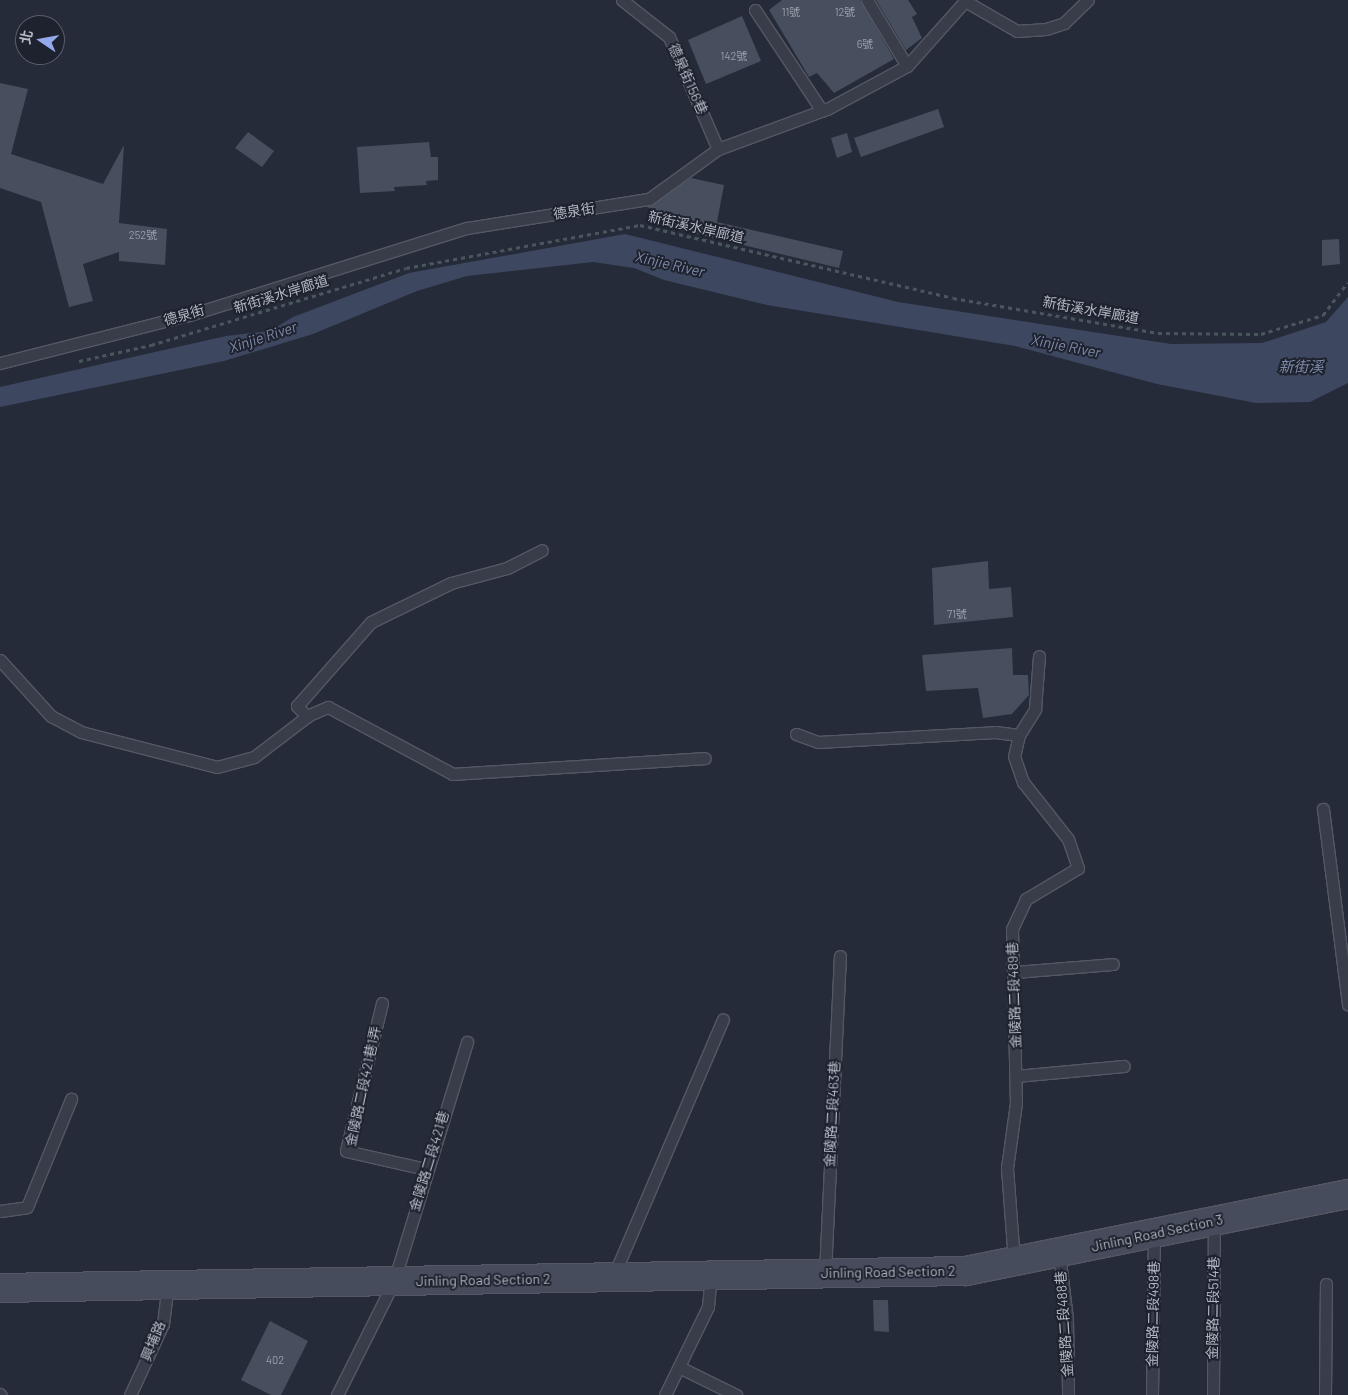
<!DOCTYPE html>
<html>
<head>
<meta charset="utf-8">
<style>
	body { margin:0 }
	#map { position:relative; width:1348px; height:1395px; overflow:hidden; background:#252b39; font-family:Barlow,"Noto Sans TC",sans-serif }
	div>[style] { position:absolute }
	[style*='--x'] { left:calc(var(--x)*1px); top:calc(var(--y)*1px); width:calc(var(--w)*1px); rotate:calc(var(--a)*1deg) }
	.water>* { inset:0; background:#3d4760 }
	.building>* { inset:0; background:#474e5d }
	.path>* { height:3px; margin-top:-1.5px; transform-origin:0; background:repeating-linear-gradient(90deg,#49565b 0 4px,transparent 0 8px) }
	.roads { filter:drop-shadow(1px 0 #545864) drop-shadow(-1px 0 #545864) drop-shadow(0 1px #545864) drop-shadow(0 -1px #545864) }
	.lane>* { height:11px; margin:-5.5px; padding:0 5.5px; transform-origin:5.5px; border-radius:5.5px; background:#393d49 }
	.secondary>* { height:28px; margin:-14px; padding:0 14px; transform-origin:14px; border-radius:14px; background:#474c5c }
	span { translate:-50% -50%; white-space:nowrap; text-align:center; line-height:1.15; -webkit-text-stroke:4px #1e222e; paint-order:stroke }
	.number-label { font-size:11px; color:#999eab }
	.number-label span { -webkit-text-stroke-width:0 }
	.street-label { font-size:14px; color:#b4b8c5 }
	.water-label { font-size:15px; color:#7f8caa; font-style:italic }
	.north { position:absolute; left:15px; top:15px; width:50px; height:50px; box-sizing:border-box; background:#1e222e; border:1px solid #5a5e6a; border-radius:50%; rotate:282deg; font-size:14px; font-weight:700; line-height:20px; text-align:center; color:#b4b8c5 }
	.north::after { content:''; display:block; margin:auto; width:18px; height:22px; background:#93a9eb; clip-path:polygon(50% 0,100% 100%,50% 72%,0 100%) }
</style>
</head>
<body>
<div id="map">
	<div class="water">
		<div style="clip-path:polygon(625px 234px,898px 302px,1171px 344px,1262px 343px,1326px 322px,1348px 297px,1348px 383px,1310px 402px,1256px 403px,1157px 384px,1015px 346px,767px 305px,664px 280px,634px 268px,593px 262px,467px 276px,417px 291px,313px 334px,224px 361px,0 407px,0 387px,226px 336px,270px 331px,293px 317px,409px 273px)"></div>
	</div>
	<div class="building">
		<div style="clip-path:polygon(782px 0,860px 0,894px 59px,834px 93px,817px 73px,809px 77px,769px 10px)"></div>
		<div style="clip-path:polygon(876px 0,908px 0,917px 14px,912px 17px,922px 38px,906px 50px)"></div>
		<div style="clip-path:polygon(742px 16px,761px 61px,706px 84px,688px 40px)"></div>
		<div style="clip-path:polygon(0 83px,28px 89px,11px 154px,103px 184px,124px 145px,119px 223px,167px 229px,165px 265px,119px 261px,119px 252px,83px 264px,93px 301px,69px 307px,41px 202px,0 188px)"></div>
		<div style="clip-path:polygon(938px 109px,944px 127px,861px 157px,854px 138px)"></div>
		<div style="clip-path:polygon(248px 132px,274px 151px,262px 167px,235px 148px)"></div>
		<div style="clip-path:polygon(847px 133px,852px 152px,837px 158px,831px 138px)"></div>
		<div style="clip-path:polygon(429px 142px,431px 157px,438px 157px,438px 180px,426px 181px,427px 185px,394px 187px,395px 191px,360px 193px,357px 147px)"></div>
		<div style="clip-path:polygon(691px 178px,724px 185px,717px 222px,843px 251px,839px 268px,664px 226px,664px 215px,647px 207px)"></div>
		<div style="clip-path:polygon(1339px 239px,1340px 264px,1322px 266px,1322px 240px)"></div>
		<div style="clip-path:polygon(988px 561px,989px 589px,1011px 587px,1013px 617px,934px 625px,932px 568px)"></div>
		<div style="clip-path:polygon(1012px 648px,1013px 675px,1028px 675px,1029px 695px,1012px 714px,983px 718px,978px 688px,926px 691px,922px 655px)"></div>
		<div style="clip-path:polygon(873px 1300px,888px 1300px,889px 1332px,874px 1331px)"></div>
		<div style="clip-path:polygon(270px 1321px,308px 1341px,281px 1395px,271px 1395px,241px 1380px)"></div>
	</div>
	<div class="path">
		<div style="--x:79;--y:361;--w:74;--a:-12.5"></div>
		<div style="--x:151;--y:345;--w:266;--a:-16.8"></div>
		<div style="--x:406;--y:268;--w:238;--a:-10.4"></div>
		<div style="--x:640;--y:225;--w:321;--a:13.1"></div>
		<div style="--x:953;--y:298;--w:208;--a:9.7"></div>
		<div style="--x:1158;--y:333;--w:103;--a:0.6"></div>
		<div style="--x:1261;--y:334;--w:65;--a:-17"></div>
		<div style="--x:1323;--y:315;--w:41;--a:-52.9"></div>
	</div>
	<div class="roads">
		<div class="lane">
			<div style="--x:622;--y:0;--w:60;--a:38.2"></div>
			<div style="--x:669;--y:37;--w:122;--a:66.4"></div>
			<div style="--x:867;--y:0;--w:77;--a:58.8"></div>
			<div style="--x:965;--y:1;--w:60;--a:30"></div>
			<div style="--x:1017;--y:31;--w:29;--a:-4"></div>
			<div style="--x:1046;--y:29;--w:19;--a:-18"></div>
			<div style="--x:1064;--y:23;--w:33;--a:-44"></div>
			<div style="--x:755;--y:10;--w:121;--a:56.4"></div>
			<div style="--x:0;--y:363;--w:195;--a:-14.3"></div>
			<div style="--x:189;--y:315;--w:291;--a:-17.4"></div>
			<div style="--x:467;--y:228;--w:184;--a:-9.1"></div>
			<div style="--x:649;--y:199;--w:85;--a:-35.9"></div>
			<div style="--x:718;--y:149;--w:116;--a:-20.2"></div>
			<div style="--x:827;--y:109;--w:91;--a:-28.3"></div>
			<div style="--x:907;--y:66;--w:87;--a:-48.3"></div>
			<div style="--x:0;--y:660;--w:76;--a:47.7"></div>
			<div style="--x:51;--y:716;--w:34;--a:28"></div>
			<div style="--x:81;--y:732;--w:140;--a:14.4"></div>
			<div style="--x:217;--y:767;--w:38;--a:-15"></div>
			<div style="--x:254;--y:757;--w:69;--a:-37.4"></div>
			<div style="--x:309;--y:715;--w:21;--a:-23"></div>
			<div style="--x:328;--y:707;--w:142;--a:28.2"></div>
			<div style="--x:453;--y:774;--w:252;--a:-3.6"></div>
			<div style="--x:307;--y:717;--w:15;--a:-132"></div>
			<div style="--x:297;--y:706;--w:112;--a:-48.6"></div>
			<div style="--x:371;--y:622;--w:89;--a:-26"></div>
			<div style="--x:451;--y:583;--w:58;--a:-15"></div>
			<div style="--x:507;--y:568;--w:39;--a:-27"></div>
			<div style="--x:796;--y:734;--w:23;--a:20"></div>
			<div style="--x:818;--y:742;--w:177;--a:-3.2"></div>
			<div style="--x:995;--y:732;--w:24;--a:7"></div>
			<div style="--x:1019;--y:735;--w:22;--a:103"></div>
			<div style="--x:1014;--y:756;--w:28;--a:71"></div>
			<div style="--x:1023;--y:782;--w:73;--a:51.7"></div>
			<div style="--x:1068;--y:839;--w:31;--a:71"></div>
			<div style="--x:1078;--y:868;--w:61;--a:149.2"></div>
			<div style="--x:1026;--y:899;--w:33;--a:115"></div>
			<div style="--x:1012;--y:929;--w:174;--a:88.7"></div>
			<div style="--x:1016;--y:1103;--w:66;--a:97.9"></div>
			<div style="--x:1007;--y:1168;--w:94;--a:85.7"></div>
			<div style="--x:1019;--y:735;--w:31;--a:-58"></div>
			<div style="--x:1035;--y:709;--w:53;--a:-85.7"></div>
			<div style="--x:1323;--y:809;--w:197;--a:82.7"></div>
			<div style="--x:1014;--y:972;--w:99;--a:-4.6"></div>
			<div style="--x:382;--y:1003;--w:152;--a:103.7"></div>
			<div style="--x:346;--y:1151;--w:81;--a:12.8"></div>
			<div style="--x:1016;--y:1076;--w:108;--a:-5.3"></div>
			<div style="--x:0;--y:1211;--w:27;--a:-8"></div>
			<div style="--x:27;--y:1207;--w:117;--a:-67.8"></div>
			<div style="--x:1059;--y:1253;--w:66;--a:83.1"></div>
			<div style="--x:1067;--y:1319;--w:76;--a:89.2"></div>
			<div style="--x:825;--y:1273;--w:317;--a:-87.3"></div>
			<div style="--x:613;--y:1277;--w:280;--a:-66.9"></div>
			<div style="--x:679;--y:1367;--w:64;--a:26.2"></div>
			<div style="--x:0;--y:1394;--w:1;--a:45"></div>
			<div style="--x:130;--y:1395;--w:78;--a:-65.1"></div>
			<div style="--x:163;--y:1324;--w:38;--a:-83"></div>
			<div style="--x:337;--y:1395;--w:127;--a:-63.4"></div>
			<div style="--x:394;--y:1281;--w:250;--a:-73"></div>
			<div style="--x:665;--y:1395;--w:98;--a:-64"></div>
			<div style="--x:708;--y:1307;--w:32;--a:-85"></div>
			<div style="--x:1152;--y:1395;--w:161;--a:-89.3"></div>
			<div style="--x:1213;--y:1395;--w:173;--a:-89.7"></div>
			<div style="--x:1325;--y:1395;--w:111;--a:-89.5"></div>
		</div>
		<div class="secondary">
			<div style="--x:0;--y:1288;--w:966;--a:-1.01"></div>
			<div style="--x:966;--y:1271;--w:390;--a:-11.4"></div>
		</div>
	</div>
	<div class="number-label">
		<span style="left:791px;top:12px">11號</span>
		<span style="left:845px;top:12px">12號</span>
		<span style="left:865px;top:44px">6號</span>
		<span style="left:734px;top:56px">142號</span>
		<span style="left:143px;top:235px">252號</span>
		<span style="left:957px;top:614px">71號</span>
		<span style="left:275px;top:1360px">402</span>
	</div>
	<div class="street-label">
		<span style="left:688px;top:79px;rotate:66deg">德泉街156巷</span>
		<span style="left:574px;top:211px;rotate:-9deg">德泉街</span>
		<span style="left:696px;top:227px;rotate:13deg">新街溪水岸廊道</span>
		<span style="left:281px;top:294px;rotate:-17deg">新街溪水岸廊道</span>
		<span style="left:1091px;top:310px;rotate:10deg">新街溪水岸廊道</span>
		<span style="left:184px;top:315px;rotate:-16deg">德泉街</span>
		<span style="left:1014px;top:995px;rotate:-92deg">金陵路二段489巷</span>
		<span style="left:363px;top:1086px;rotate:-78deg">金陵路二段421巷1弄</span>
		<span style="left:832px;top:1114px;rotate:-87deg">金陵路二段463巷</span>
		<span style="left:429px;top:1161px;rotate:-73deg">金陵路二段421巷</span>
		<span style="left:1157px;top:1233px;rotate:-12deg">Jinling Road Section 3</span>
		<span style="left:888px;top:1272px;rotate:-1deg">Jinling Road Section 2</span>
		<span style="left:483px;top:1280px;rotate:-1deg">Jinling Road Section 2</span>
		<span style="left:1213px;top:1308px;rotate:-89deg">金陵路二段514巷</span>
		<span style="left:1153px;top:1314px;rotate:-89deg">金陵路二段498巷</span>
		<span style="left:1064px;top:1324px;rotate:-94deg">金陵路二段488巷</span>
		<span style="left:153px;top:1341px;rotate:-68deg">興埔路</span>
	</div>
	<div class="water-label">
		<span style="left:670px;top:264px;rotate:13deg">Xinjie River</span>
		<span style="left:263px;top:337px;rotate:-18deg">Xinjie River</span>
		<span style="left:1066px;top:346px;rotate:11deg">Xinjie River</span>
		<span style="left:1301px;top:367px">新街溪</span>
	</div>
	<div class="north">北</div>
</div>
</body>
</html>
